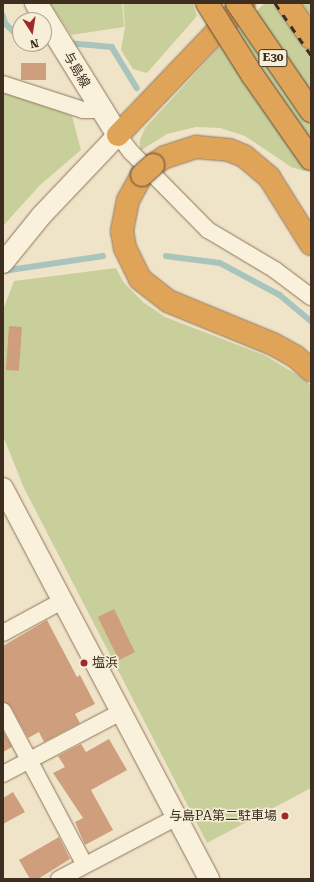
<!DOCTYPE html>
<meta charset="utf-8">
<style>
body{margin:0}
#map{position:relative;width:314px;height:882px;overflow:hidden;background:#f0e4c8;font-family:"Roboto Serif","Noto Sans JP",serif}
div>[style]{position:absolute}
.green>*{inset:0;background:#c9cf9b}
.stream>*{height:5.5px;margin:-2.75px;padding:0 2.75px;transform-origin:2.75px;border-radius:2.75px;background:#a9c4bc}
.building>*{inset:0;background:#cf9f7d;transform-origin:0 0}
.roads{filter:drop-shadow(0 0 1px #8d765c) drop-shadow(0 0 1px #8d765c)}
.minor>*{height:16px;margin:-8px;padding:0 8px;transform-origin:8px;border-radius:8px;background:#faf1dc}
.tertiary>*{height:20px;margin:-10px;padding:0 10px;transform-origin:10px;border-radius:10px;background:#faf1dc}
.secondary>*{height:22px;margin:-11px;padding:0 11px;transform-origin:11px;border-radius:11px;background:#faf1dc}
.motorway>*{height:22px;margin:-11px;padding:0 11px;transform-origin:11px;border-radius:11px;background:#e0a458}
.rail>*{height:3px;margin-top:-1.5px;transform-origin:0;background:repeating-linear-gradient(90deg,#3d2e20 0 7px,transparent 0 14px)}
.bridges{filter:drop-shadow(0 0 1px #5b4430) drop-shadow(0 0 1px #5b4430)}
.motorway-bridge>*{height:22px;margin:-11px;padding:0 11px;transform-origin:11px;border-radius:11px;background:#e0a458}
.dots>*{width:11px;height:11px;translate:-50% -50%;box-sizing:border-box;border:2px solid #f7eed8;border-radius:50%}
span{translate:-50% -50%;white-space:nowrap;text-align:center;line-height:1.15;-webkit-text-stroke:3px #f7eed8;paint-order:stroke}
.shield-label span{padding:1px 3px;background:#f7eed8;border:1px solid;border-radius:3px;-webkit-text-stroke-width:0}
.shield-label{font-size:12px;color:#3d2e20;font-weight:700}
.street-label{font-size:13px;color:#3d2e20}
.poi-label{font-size:13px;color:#3d2e20}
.left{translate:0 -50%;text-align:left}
.right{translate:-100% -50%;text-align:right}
.frame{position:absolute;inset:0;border:4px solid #3d2e20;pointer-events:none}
.north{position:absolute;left:12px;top:12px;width:40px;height:40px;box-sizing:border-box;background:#f7eed8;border:1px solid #ada18e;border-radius:50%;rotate:168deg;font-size:11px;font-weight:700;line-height:16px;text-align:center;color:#3d2e20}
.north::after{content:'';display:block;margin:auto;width:14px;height:18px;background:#9e2a2b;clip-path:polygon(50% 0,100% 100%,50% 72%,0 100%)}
</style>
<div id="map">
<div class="green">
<div style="clip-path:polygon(50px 3px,122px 3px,124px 27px,71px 35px)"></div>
<div style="clip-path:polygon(123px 3px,193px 3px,197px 16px,147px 73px,133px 69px,121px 50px,125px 27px)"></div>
<div style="clip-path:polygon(265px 3px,311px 3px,311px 167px,304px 171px,291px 167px,245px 136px,220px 128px,196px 127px,167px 134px,140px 151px,140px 140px,145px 128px,235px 30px)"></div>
<div style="clip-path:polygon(3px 91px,72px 116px,81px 150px,40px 185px,3px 226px)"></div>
<div style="clip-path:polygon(116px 268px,124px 283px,143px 302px,165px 317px,264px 355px,306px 380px,311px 387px,311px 788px,207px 843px,24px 488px,3px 436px,3px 310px,14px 281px)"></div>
</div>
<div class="stream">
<div style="left:3px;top:15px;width:9px;rotate:72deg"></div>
<div style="left:6px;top:24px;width:20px;rotate:45deg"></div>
<div style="left:68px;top:43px;width:44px;rotate:5.2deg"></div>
<div style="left:112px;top:47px;width:48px;rotate:58.6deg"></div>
<div style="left:166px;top:256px;width:54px;rotate:7.4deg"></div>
<div style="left:220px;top:263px;width:68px;rotate:28.1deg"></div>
<div style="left:280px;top:295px;width:40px;rotate:40deg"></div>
<div style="left:3px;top:271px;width:101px;rotate:-8.5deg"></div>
</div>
<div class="building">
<div style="left:21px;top:63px;width:25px;height:17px"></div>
<div style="left:9px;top:326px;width:13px;height:44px;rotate:4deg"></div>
<div style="left:114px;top:609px;width:48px;height:18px;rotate:64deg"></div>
<div style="clip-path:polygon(47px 620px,77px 677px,80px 675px,95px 704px,75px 714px,80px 723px,44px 742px,39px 732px,28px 738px,11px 707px,3px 702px,3px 646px)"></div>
<div style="clip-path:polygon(3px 731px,12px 747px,3px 752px)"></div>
<div style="clip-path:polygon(109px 739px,127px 770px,91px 790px,113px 830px,85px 845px,75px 822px,83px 818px,53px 773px,65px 767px,58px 756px,81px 744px,86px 752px)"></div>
<div style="clip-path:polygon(13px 792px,25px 812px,3px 824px,3px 798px)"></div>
<div style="clip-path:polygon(59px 837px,70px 859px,38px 879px,30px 879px,19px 860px)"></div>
</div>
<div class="roads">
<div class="minor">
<div style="left:3px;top:84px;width:84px;rotate:18deg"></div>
<div style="left:83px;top:110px;width:18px"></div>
<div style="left:118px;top:135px;width:21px;rotate:53deg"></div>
<div style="left:131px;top:152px;width:110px;rotate:45.4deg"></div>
<div style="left:208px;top:230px;width:78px;rotate:30.8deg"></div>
<div style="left:275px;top:270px;width:45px;rotate:36.9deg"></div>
<div style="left:3px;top:633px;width:67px;rotate:-28.5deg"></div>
<div style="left:3px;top:711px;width:174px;rotate:62deg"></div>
<div style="left:3px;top:774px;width:133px;rotate:-27.7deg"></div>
<div style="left:59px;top:879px;width:133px;rotate:-27.7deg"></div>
</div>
<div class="tertiary">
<div style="left:3px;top:263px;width:60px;rotate:-51deg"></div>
<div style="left:41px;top:216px;width:112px;rotate:-46.5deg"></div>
<div style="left:3px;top:488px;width:442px;rotate:62.2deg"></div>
</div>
<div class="secondary">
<div style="left:36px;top:3px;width:155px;rotate:58.2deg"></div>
</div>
<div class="motorway">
<div style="left:287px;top:3px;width:42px;rotate:55.6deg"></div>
<div style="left:118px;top:135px;width:182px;rotate:-46.3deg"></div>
<div style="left:153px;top:165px;width:14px;rotate:-34deg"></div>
<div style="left:165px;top:157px;width:33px;rotate:-18deg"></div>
<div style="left:196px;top:147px;width:33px;rotate:5deg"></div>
<div style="left:229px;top:150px;width:16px;rotate:22deg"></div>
<div style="left:244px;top:156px;width:33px;rotate:40deg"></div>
<div style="left:269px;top:177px;width:79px;rotate:57.9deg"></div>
<div style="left:142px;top:175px;width:29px;rotate:119deg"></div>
<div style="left:128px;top:200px;width:32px;rotate:101deg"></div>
<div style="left:122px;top:231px;width:17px;rotate:80deg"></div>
<div style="left:125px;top:248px;width:34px;rotate:64deg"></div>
<div style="left:140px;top:279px;width:36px;rotate:38deg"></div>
<div style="left:168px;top:301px;width:113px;rotate:22.3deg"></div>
<div style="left:273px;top:344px;width:26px;rotate:29deg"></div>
<div style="left:296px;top:357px;width:20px;rotate:41deg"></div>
</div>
</div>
<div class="rail">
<div style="left:246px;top:3px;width:115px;rotate:55.6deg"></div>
<div style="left:275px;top:3px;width:63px;rotate:55.3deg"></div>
</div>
<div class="bridges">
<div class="motorway-bridge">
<div style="left:207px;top:3px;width:86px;rotate:57.8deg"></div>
<div style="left:253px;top:76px;width:101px;rotate:55.1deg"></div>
<div style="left:237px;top:3px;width:131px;rotate:55.6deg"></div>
<div style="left:142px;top:175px;width:15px;rotate:-42deg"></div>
</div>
</div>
<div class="dots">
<div style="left:84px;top:663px;background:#9e2a2b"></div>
<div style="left:285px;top:816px;background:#9e2a2b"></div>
</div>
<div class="shield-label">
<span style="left:273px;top:58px">E30</span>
</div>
<div class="street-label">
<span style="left:76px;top:70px;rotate:59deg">与島線</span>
</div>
<div class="poi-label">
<span class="left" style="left:92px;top:663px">塩浜</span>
<span class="right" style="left:277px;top:816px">与島PA第二駐車場</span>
</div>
<div class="frame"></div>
<div class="north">N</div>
</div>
